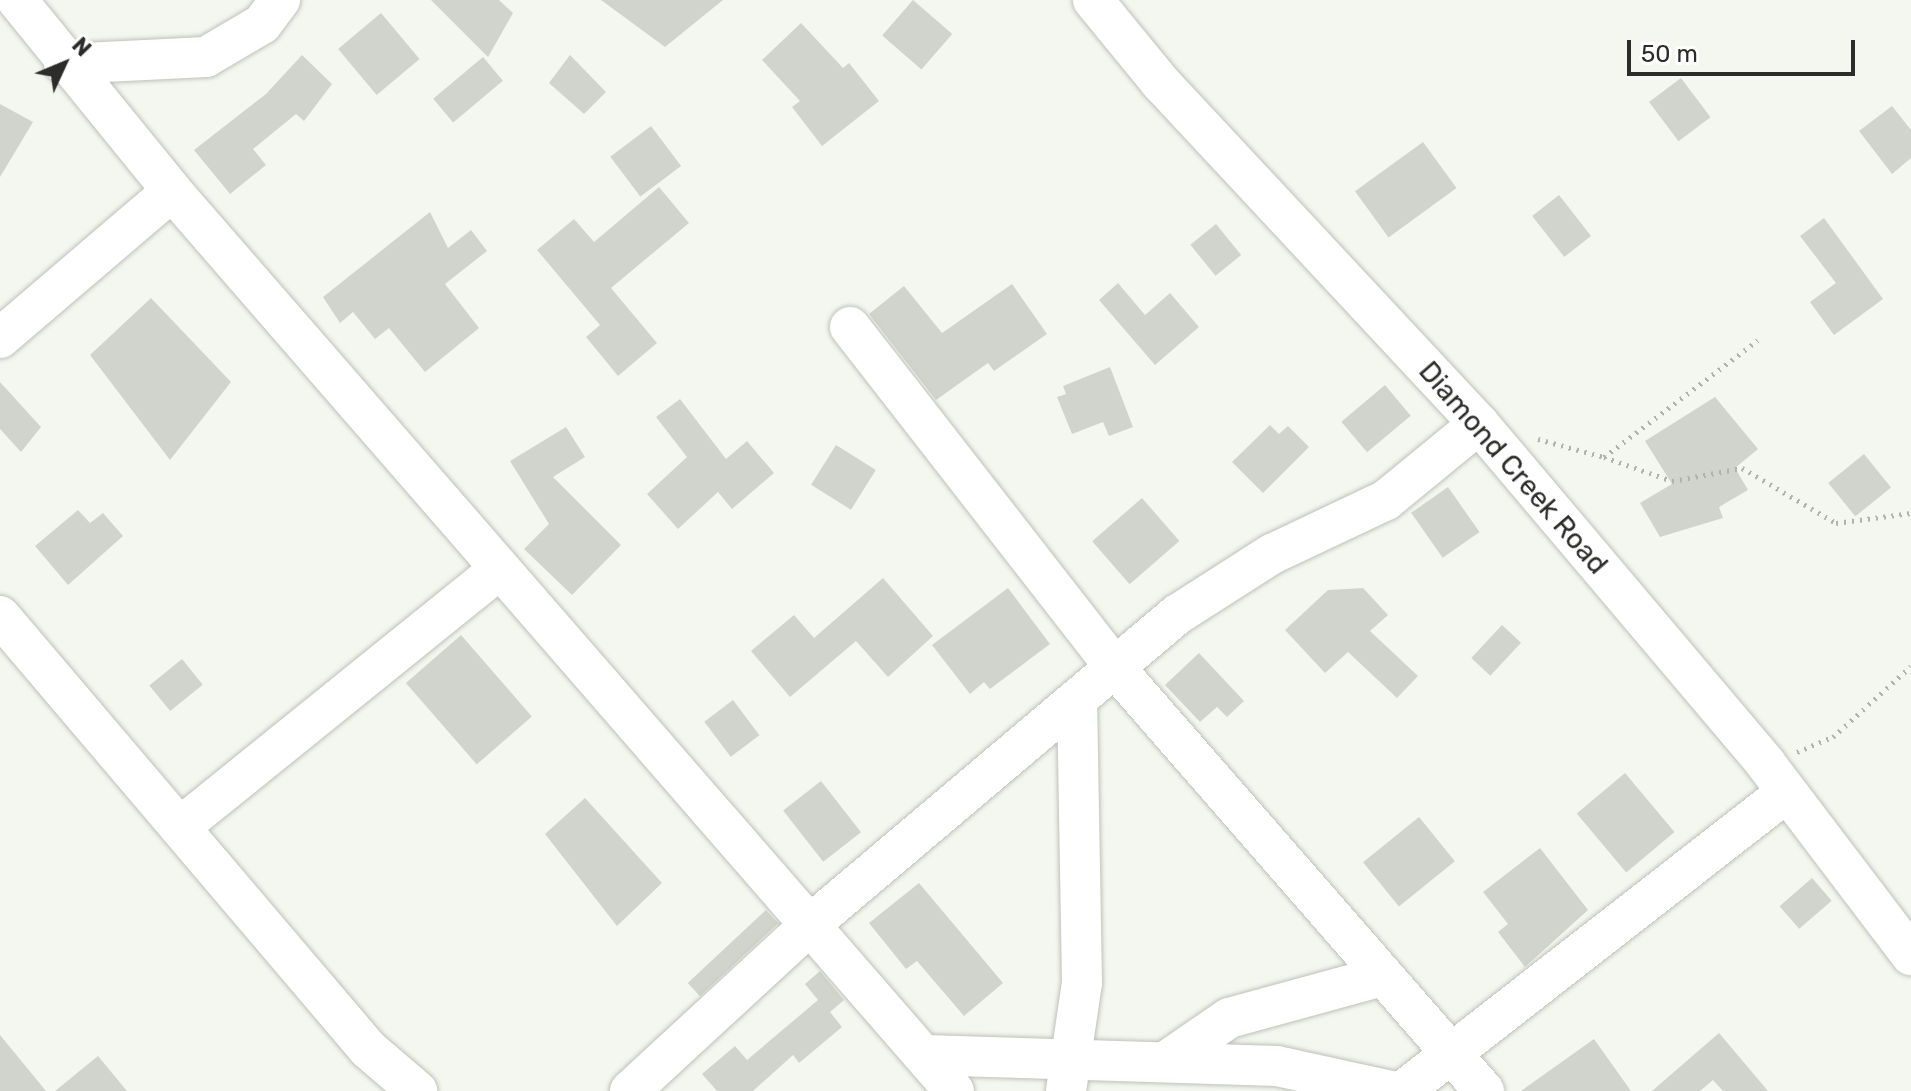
<!DOCTYPE html>
<style>
body{margin:0}
#map{position:relative;width:1911px;height:1091px;overflow:hidden;background:#f4f7ef;font-family:Rubik,sans-serif}
div>[style]{position:absolute}
.building>*{inset:0;background:#d1d4cc;transform-origin:0 0}
.path>*{height:5px;margin-top:-2.5px;transform-origin:0;background:repeating-linear-gradient(90deg,#b0b3ac 0 2px,transparent 0 8px)}
.roads{filter:drop-shadow(0 0 2px #bec1b9) drop-shadow(0 0 2px #bec1b9)}
.minor>*{height:40px;margin:-20px;padding:0 20px;transform-origin:20px;border-radius:20px;background:#fff}
span{translate:-50% -50%;white-space:nowrap;text-align:center;line-height:1.15;-webkit-text-stroke:6px #fff;paint-order:stroke}
.street-label{font-size:28px;color:#2c2d2a}
.north{position:absolute;left:24px;top:24px;width:80px;height:80px;-webkit-text-stroke:6px #fff;paint-order:stroke;rotate:46deg;font-size:22px;font-weight:700;line-height:32px;text-align:center;color:#2c2d2a}
.north::after{content:'';display:block;margin:auto;width:28px;height:36px;background:#2c2d2a;clip-path:polygon(50% 0,100% 100%,50% 72%,0 100%)}
.scale{position:absolute;left:1627px;top:40px;width:228px;height:36px;box-sizing:border-box;border:4px solid #2c2d2a;border-top:0;padding-left:10px;font-size:24px;line-height:28px;white-space:nowrap;color:#2c2d2a;-webkit-text-stroke:6px #fff;paint-order:stroke}
</style>
<div id="map">
<div class="building">
<div style="clip-path:polygon(431px 0,499px 0,513px 13px,488px 57px)"></div>
<div style="clip-path:polygon(601px 0,723px 0,665px 47px)"></div>
<div style="left:913px;top:0;width:52px;height:47px;rotate:41deg"></div>
<div style="left:381px;top:13px;width:60px;height:56px;rotate:50deg"></div>
<div style="clip-path:polygon(801px 23px,843px 68px,849px 63px,879px 101px,822px 146px,792px 107px,800px 101px,762px 60px)"></div>
<div style="clip-path:polygon(302px 55px,332px 84px,304px 121px,296px 114px,253px 149px,266px 165px,230px 194px,194px 150px,266px 94px)"></div>
<div style="clip-path:polygon(570px 55px,606px 92px,584px 114px,549px 83px)"></div>
<div style="left:483px;top:57px;width:31px;height:65px;rotate:50deg"></div>
<div style="left:1681px;top:78px;width:49px;height:40px;rotate:53deg"></div>
<div style="clip-path:polygon(0 104px,33px 122px,0 177px)"></div>
<div style="clip-path:polygon(1892px 106px,1911px 130px,1911px 158px,1892px 174px,1859px 131px)"></div>
<div style="left:651px;top:126px;width:50px;height:51px;rotate:53deg"></div>
<div style="left:1423px;top:142px;width:57px;height:84px;rotate:54deg"></div>
<div style="clip-path:polygon(659px 187px,689px 223px,611px 288px,657px 343px,618px 376px,586px 337px,600px 325px,537px 250px,574px 219px,594px 242px)"></div>
<div style="left:1559px;top:195px;width:52px;height:34px;rotate:52deg"></div>
<div style="clip-path:polygon(430px 212px,448px 248px,471px 230px,487px 251px,445px 284px,479px 328px,425px 372px,389px 328px,375px 339px,353px 312px,340px 323px,323px 297px)"></div>
<div style="clip-path:polygon(1824px 218px,1883px 299px,1834px 335px,1810px 302px,1836px 283px,1800px 236px)"></div>
<div style="left:1216px;top:224px;width:40px;height:33px;rotate:51deg"></div>
<div style="clip-path:polygon(1118px 283px,1145px 315px,1170px 293px,1199px 327px,1155px 365px,1099px 300px)"></div>
<div style="clip-path:polygon(1012px 284px,1047px 334px,994px 371px,988px 363px,936px 400px,869px 314px,904px 286px,942px 333px)"></div>
<div style="clip-path:polygon(151px 298px,231px 382px,170px 460px,90px 355px)"></div>
<div style="clip-path:polygon(1110px 367px,1133px 427px,1109px 436px,1103px 422px,1072px 434px,1057px 397px,1066px 394px,1063px 386px)"></div>
<div style="clip-path:polygon(0 382px,41px 427px,21px 452px,0 429px)"></div>
<div style="left:1385px;top:385px;width:40px;height:57px;rotate:50deg"></div>
<div style="clip-path:polygon(1715px 397px,1758px 449px,1735px 468px,1748px 490px,1719px 507px,1723px 518px,1660px 537px,1640px 503px,1672px 484px,1645px 441px)"></div>
<div style="clip-path:polygon(680px 399px,726px 459px,747px 441px,774px 473px,732px 509px,718px 492px,678px 529px,647px 494px,687px 457px,656px 417px)"></div>
<div style="clip-path:polygon(1270px 425px,1279px 434px,1288px 426px,1309px 447px,1263px 493px,1232px 462px)"></div>
<div style="clip-path:polygon(566px 427px,585px 457px,553px 477px,621px 545px,572px 595px,524px 549px,549px 524px,510px 461px)"></div>
<div style="left:836px;top:445px;width:47px;height:47px;rotate:32deg"></div>
<div style="left:1864px;top:454px;width:43px;height:46px;rotate:51deg"></div>
<div style="left:1448px;top:487px;width:55px;height:45px;rotate:55deg"></div>
<div style="left:1142px;top:498px;width:57px;height:66px;rotate:49deg"></div>
<div style="clip-path:polygon(78px 510px,90px 523px,103px 513px,123px 536px,68px 585px,35px 546px)"></div>
<div style="clip-path:polygon(883px 578px,933px 636px,888px 677px,856px 641px,790px 697px,751px 651px,794px 615px,814px 638px)"></div>
<div style="clip-path:polygon(1008px 588px,1050px 644px,990px 689px,984px 682px,970px 694px,932px 645px)"></div>
<div style="clip-path:polygon(1363px 588px,1388px 615px,1370px 631px,1418px 676px,1397px 698px,1348px 652px,1325px 673px,1285px 630px,1328px 590px)"></div>
<div style="left:1502px;top:625px;width:26px;height:45px;rotate:43deg"></div>
<div style="left:461px;top:635px;width:108px;height:73px;rotate:49deg"></div>
<div style="clip-path:polygon(1199px 653px,1244px 701px,1227px 717px,1217px 707px,1200px 722px,1165px 685px)"></div>
<div style="left:182px;top:659px;width:33px;height:42px;rotate:51deg"></div>
<div style="left:733px;top:700px;width:44px;height:36px;rotate:53deg"></div>
<div style="left:1625px;top:773px;width:77px;height:63px;rotate:50deg"></div>
<div style="left:821px;top:781px;width:65px;height:48px;rotate:52deg"></div>
<div style="clip-path:polygon(585px 798px,662px 883px,617px 926px,545px 834px)"></div>
<div style="left:1419px;top:817px;width:57px;height:72px;rotate:51deg"></div>
<div style="clip-path:polygon(1540px 848px,1588px 910px,1525px 967px,1498px 932px,1508px 924px,1483px 892px)"></div>
<div style="left:1812px;top:878px;width:30px;height:43px;rotate:49deg"></div>
<div style="clip-path:polygon(919px 883px,1003px 983px,964px 1016px,917px 961px,906px 969px,869px 923px)"></div>
<div style="left:766px;top:910px;width:18px;height:107px;rotate:47deg"></div>
<div style="clip-path:polygon(820px 971px,844px 1000px,830px 1012px,842px 1027px,799px 1063px,793px 1055px,753px 1091px,717px 1091px,702px 1074px,735px 1046px,747px 1060px,818px 1000px,805px 984px)"></div>
<div style="clip-path:polygon(1719px 1033px,1768px 1091px,1723px 1091px,1713px 1080px,1700px 1091px,1652px 1091px)"></div>
<div style="clip-path:polygon(0 1035px,46px 1091px,0 1091px)"></div>
<div style="clip-path:polygon(1594px 1039px,1631px 1091px,1521px 1091px)"></div>
<div style="clip-path:polygon(98px 1056px,127px 1091px,55px 1091px)"></div>
</div>
<div class="path">
<div style="left:1538px;top:439px;width:68px;rotate:15.3deg"></div>
<div style="left:1604px;top:457px;width:193px;rotate:-37.2deg"></div>
<div style="left:1604px;top:457px;width:72px;rotate:19.4deg"></div>
<div style="left:1672px;top:481px;width:71px;rotate:-10.5deg"></div>
<div style="left:1742px;top:468px;width:109px;rotate:30.3deg"></div>
<div style="left:1836px;top:523px;width:76px;rotate:-7.6deg"></div>
<div style="left:1797px;top:752px;width:39px;rotate:-23deg"></div>
<div style="left:1833px;top:737px;width:105px;rotate:-42.3deg"></div>
</div>
<div class="roads">
<div class="minor">
<div style="left:17px;top:0;width:246px;rotate:50.9deg"></div>
<div style="left:172px;top:191px;width:1192px;rotate:49.01deg"></div>
<div style="left:1093px;top:0;width:107px;rotate:50.7deg"></div>
<div style="left:1161px;top:83px;width:466px;rotate:47deg"></div>
<div style="left:1479px;top:424px;width:445px;rotate:49.8deg"></div>
<div style="left:1766px;top:764px;width:240px;rotate:52.8deg"></div>
<div style="left:64px;top:64px;width:142px;rotate:-2.8deg"></div>
<div style="left:206px;top:57px;width:65px;rotate:-30.5deg"></div>
<div style="left:262px;top:24px;width:30px;rotate:-53deg"></div>
<div style="left:850px;top:327px;width:433px;rotate:52.1deg"></div>
<div style="left:1116px;top:669px;width:560px;rotate:48.91deg"></div>
<div style="left:0;top:338px;width:226px;rotate:-40.5deg"></div>
<div style="left:0;top:616px;width:568px;rotate:49.64deg"></div>
<div style="left:368px;top:1049px;width:65px;rotate:40.6deg"></div>
<div style="left:180px;top:827px;width:411px;rotate:-38.9deg"></div>
<div style="left:926px;top:1055px;width:351px;rotate:1.8deg"></div>
<div style="left:1277px;top:1066px;width:117px;rotate:12.4deg"></div>
<div style="left:1168px;top:1060px;width:74px;rotate:-34.5deg"></div>
<div style="left:1229px;top:1018px;width:160px;rotate:-15.3deg"></div>
<div style="left:630px;top:1091px;width:248px;rotate:-42.7deg"></div>
<div style="left:812px;top:923px;width:479px;rotate:-40.2deg"></div>
<div style="left:1178px;top:614px;width:112px;rotate:-32.6deg"></div>
<div style="left:1272px;top:554px;width:126px;rotate:-25.3deg"></div>
<div style="left:1386px;top:500px;width:120px;rotate:-39.3deg"></div>
<div style="left:1066px;top:1091px;width:109px;rotate:-81.6deg"></div>
<div style="left:1082px;top:983px;width:279px;rotate:-91deg"></div>
<div style="left:1403px;top:1091px;width:483px;rotate:-37.9deg"></div>
</div>
</div>
<div class="street-label">
<span style="left:1513px;top:468px;rotate:49deg">Diamond Creek Road</span>
</div>
<div class="north">N</div>
<div class="scale">50 m</div>
</div>
